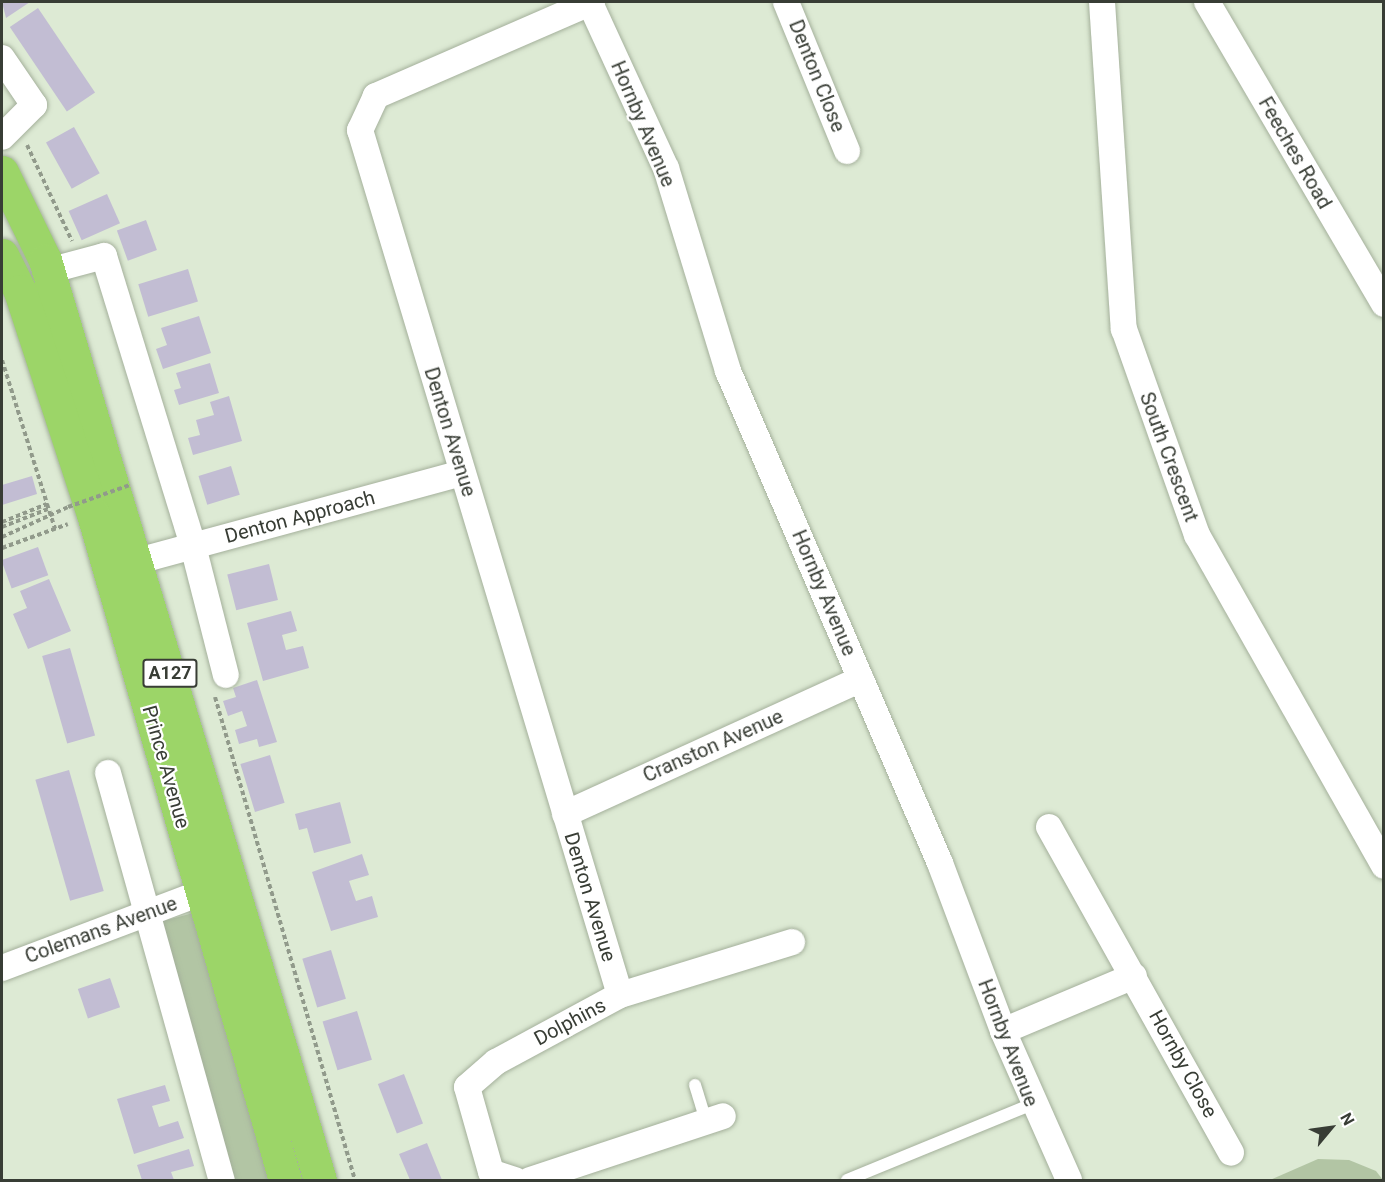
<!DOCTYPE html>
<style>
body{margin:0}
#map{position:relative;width:1385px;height:1182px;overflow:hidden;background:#ddead4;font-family:Roboto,sans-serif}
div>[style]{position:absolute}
.green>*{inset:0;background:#b2c5a4;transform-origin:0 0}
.building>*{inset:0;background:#c2bdd3;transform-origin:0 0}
.path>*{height:4px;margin-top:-2px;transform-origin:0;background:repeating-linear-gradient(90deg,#919a8b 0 4.5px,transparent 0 7.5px)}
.roads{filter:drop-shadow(0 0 2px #a4b09b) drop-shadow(0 0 2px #a4b09b)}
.lane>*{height:12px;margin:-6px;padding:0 6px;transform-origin:6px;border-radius:6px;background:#fff}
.street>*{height:26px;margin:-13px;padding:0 13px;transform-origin:13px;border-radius:13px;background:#fff}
.highway>*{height:33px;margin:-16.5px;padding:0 16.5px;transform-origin:16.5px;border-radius:16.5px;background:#9cd568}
.path-bridge>*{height:4px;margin-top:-2px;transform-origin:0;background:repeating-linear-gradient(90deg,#919a8b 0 4.5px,transparent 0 7.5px)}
span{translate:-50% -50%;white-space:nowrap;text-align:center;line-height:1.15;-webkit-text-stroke:4.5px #fff;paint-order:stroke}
.shield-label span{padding:2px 4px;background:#fff;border:2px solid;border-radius:4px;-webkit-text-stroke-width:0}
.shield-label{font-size:18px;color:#383d35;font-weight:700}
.street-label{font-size:20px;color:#383d35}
.frame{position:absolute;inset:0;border:3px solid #383d35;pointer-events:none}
.north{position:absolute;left:1301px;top:1098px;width:60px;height:60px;-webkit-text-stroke:4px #fff;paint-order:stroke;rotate:61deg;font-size:16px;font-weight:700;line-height:24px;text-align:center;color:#383d35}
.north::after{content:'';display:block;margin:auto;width:21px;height:27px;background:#383d35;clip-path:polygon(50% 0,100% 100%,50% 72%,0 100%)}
</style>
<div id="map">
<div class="green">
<div style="left:197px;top:912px;width:278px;height:38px;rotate:75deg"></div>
<div style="clip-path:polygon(1318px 1159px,1349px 1160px,1376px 1171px,1383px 1180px,1270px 1180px)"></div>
</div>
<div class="building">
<div style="clip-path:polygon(2px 2px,30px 2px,6px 18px)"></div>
<div style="left:38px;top:8px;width:102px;height:34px;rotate:56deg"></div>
<div style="left:74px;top:127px;width:53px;height:32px;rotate:61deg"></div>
<div style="left:107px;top:194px;width:32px;height:42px;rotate:66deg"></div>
<div style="left:146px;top:220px;width:32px;height:31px;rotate:70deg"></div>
<div style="left:188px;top:269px;width:34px;height:52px;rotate:73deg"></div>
<div style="clip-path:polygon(199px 316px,211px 353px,163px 369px,156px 349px,167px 345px,161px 328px)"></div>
<div style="clip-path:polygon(210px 363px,219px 393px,179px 405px,174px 390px,181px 388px,176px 373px)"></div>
<div style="clip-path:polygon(229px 396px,242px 441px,193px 455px,188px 438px,200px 435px,196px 420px,214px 415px,210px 402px)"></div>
<div style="left:231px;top:466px;width:30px;height:34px;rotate:73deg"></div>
<div style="clip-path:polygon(32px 476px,37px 494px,2px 505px,2px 485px)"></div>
<div style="left:38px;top:547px;width:30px;height:39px;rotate:70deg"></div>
<div style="left:269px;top:564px;width:37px;height:43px;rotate:76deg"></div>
<div style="clip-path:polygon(49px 579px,71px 631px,28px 649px,13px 614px,27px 608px,20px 591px)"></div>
<div style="clip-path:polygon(291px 611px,297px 631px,282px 635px,286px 650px,303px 646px,309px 668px,263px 681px,247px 623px)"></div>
<div style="left:70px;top:648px;width:91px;height:29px;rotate:74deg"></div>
<div style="clip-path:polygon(257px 680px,277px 742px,259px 747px,257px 739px,239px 744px,235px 730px,247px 726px,242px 711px,228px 716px,223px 701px,236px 697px,233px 688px)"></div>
<div style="left:270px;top:755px;width:50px;height:31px;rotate:73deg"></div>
<div style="left:69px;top:770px;width:126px;height:35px;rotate:74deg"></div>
<div style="clip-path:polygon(340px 802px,351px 843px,314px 853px,307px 828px,299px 830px,295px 814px)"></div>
<div style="clip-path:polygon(362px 854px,369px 875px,349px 881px,356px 901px,372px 896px,378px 917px,331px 931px,312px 872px)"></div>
<div style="left:331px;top:950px;width:51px;height:30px;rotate:73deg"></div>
<div style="left:110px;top:978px;width:31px;height:34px;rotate:71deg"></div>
<div style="left:357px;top:1011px;width:51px;height:36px;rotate:73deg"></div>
<div style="left:404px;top:1074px;width:53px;height:28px;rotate:69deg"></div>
<div style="clip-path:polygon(165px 1085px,170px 1101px,152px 1106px,159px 1127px,178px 1121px,184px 1138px,134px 1154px,117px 1099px)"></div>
<div style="clip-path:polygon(427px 1143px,442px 1180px,410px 1180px,399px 1154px)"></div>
<div style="clip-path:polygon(189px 1149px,194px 1166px,171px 1172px,174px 1180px,142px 1180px,137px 1165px)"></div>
</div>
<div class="path">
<div style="left:27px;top:145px;width:106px;rotate:64.9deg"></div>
<div style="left:2px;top:360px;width:151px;rotate:72.6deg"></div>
<div style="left:2px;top:522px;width:48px;rotate:-21.8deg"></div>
<div style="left:47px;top:504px;width:26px;rotate:72deg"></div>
<div style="left:2px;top:527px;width:49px;rotate:-21.4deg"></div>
<div style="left:2px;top:548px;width:70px;rotate:-20deg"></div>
<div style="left:215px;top:697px;width:503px;rotate:73.84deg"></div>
</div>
<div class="roads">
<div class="lane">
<div style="left:695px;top:1085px;width:39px;rotate:73deg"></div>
<div style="left:847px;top:1180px;width:200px;rotate:-22.3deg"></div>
</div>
<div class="street">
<div style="left:592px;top:2px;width:236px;rotate:156.5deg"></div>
<div style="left:376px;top:96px;width:38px;rotate:115deg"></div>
<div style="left:360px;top:130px;width:903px;rotate:73.27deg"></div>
<div style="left:786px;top:2px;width:161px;rotate:67.7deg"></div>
<div style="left:1102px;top:2px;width:328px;rotate:86.2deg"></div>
<div style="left:1124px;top:329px;width:219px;rotate:70.5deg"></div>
<div style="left:1197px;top:535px;width:380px;rotate:60.5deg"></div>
<div style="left:1207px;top:2px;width:350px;rotate:59.6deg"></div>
<div style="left:590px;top:3px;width:182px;rotate:65.3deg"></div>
<div style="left:666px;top:168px;width:212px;rotate:73deg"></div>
<div style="left:728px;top:371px;width:536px;rotate:66.69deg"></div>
<div style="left:940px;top:863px;width:179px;rotate:69.4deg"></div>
<div style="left:1003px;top:1031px;width:163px;rotate:66.1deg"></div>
<div style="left:2px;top:58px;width:57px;rotate:55.8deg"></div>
<div style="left:34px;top:105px;width:45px;rotate:135deg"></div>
<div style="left:48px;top:271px;width:58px;rotate:-15deg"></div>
<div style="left:104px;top:256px;width:303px;rotate:72.9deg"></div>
<div style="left:193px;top:546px;width:133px;rotate:75.7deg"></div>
<div style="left:138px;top:561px;width:336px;rotate:-15.2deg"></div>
<div style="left:108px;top:773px;width:423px;rotate:74.4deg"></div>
<div style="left:565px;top:814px;width:325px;rotate:-24.5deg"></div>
<div style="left:1049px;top:827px;width:373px;rotate:60.8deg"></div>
<div style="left:2px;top:968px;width:213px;rotate:-20.7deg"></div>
<div style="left:1003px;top:1031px;width:142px;rotate:-22.8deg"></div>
<div style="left:515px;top:1180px;width:25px;rotate:-162deg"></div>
<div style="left:491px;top:1172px;width:88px;rotate:-105.8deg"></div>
<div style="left:467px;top:1087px;width:38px;rotate:-41deg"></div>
<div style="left:496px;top:1062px;width:141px;rotate:-28.4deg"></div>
<div style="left:620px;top:995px;width:180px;rotate:-17.1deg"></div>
<div style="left:530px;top:1180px;width:203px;rotate:-18.3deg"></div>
</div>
<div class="highway">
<div style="left:2px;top:172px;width:98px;rotate:64deg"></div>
<div style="left:45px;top:260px;width:960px;rotate:73.36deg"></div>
<div style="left:2px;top:255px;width:40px;rotate:63.4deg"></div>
<div style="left:20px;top:291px;width:235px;rotate:71.9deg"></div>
<div style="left:93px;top:514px;width:693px;rotate:73.92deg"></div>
</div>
</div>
<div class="path-bridge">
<div style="left:2px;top:537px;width:72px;rotate:-24.4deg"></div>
<div style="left:68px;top:507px;width:66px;rotate:-19.5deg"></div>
</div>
<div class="shield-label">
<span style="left:170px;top:673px">A127</span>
</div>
<div class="street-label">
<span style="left:817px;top:76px;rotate:68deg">Denton Close</span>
<span style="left:643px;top:124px;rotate:67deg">Hornby Avenue</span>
<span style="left:1295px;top:153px;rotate:60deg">Feeches Road</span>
<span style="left:450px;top:432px;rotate:73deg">Denton Avenue</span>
<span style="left:1169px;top:457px;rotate:70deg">South Crescent</span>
<span style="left:300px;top:517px;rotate:-15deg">Denton Approach</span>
<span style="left:824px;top:593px;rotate:67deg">Hornby Avenue</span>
<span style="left:713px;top:746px;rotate:-24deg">Cranston Avenue</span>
<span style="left:166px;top:767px;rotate:74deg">Prince Avenue</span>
<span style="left:590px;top:897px;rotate:73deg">Denton Avenue</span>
<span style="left:101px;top:930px;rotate:-20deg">Colemans Avenue</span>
<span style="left:570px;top:1022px;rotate:-28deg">Dolphins</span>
<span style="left:1008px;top:1043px;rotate:69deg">Hornby Avenue</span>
<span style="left:1183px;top:1064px;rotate:61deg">Hornby Close</span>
</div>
<div class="frame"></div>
<div class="north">N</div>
</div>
